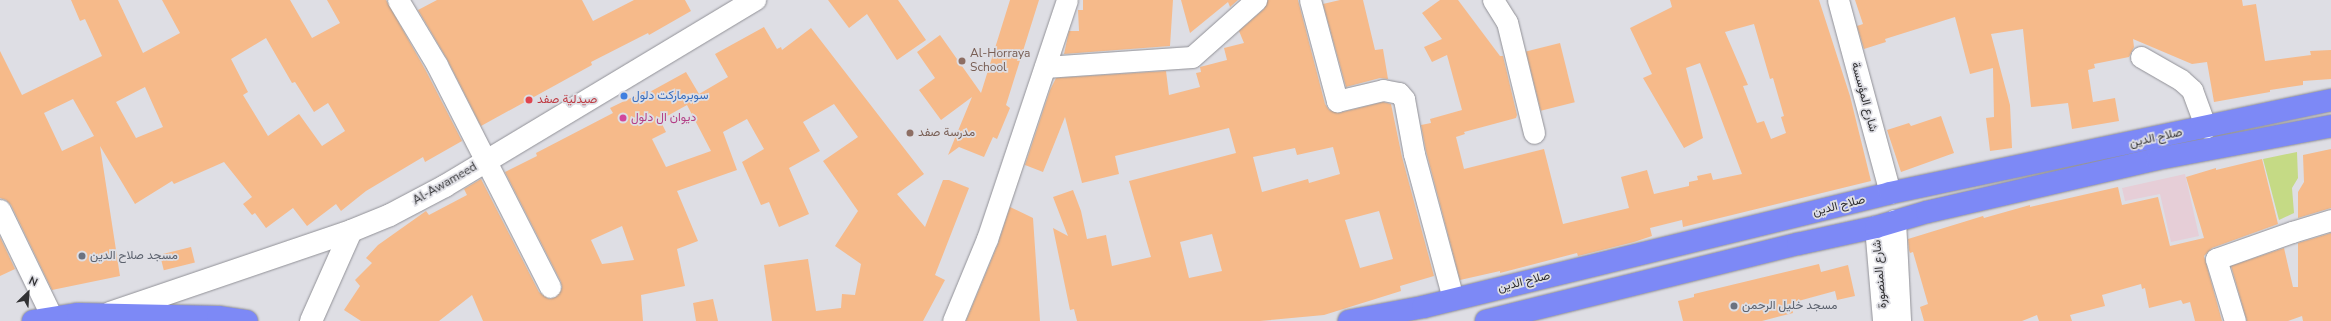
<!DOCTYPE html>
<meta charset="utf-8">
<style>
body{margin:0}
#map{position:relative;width:2331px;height:321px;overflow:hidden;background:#dedee4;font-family:"Nunito Sans",Vazirmatn,sans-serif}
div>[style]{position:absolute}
.industrial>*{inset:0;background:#e6ced7}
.green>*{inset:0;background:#c5da85}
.building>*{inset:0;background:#f6ba8a;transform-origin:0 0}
.roads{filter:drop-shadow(0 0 1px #919197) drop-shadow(0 0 1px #919197)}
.street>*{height:21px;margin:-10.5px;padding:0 10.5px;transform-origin:10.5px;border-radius:10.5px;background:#fff}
.secondary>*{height:22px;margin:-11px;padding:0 11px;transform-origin:11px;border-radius:11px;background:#fff}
.highway>*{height:22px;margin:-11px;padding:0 11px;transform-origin:11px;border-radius:11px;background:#7d89f6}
.dots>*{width:11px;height:11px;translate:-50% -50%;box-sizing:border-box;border:2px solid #dedee4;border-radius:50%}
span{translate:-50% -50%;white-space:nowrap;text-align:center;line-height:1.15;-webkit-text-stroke:3.5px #dedee4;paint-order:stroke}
.education-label{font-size:12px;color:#785e54}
.left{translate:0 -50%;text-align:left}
.shop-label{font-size:12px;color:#366cbe}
.street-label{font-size:12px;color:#323234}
.health-label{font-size:12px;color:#be3a42}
.hotel-label{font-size:12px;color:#b23c85}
.worship-label{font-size:12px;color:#5b616d}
.north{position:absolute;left:8px;top:273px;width:40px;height:40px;-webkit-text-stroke:3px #dedee4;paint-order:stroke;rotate:25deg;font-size:11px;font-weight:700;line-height:16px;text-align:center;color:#323234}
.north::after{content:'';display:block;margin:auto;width:14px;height:18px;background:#323234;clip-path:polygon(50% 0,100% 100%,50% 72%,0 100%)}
</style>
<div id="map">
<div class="industrial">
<div style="clip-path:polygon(2185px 174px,2199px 236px,2171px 242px,2160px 194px,2125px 201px,2122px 188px)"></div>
</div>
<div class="green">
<div style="clip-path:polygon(2297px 152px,2298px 178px,2292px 188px,2294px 213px,2279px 220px,2263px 159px)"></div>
</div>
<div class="building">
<div style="clip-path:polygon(evenodd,71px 0,118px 0,143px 53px,180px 33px,162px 0,290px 0,312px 38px,340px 23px,327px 0,386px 0,426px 71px,462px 141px,425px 162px,423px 157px,366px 191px,341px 211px,336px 204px,307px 226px,293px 208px,266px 228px,255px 213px,252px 215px,243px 204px,252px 197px,224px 162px,174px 184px,172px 181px,135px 204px,100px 146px,120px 276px,52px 290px,11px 205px,6px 200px,0 198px,0 51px,22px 95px,102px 56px,85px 19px,80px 21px,71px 0,266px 38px,292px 83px,295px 82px,314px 112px,328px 103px,345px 131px,322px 146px,299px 114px,268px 136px,243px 95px,248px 92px,231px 59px,266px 38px,71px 0,145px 87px,163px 127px,136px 138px,116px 102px,145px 87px,71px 0,73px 99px,94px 136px,62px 151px,44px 113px,73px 99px)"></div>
<div style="clip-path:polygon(437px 0,582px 0,593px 21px,634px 0,685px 0,691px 11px,649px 35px,648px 33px,591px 62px,592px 65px,481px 126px,447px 59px,418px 10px)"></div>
<div style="clip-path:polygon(828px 0,898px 0,926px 40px,897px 60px,867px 14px,849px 28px)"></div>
<div style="clip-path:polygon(1010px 0,1039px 0,1006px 105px,1010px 108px,997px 139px,993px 137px,984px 157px,959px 147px,948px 155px,972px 97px,941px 120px,919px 90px,935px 78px,917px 52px,940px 35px,981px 93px)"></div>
<div style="clip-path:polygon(1083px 0,1173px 0,1170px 46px,1064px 54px,1069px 31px,1079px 31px,1078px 10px,1083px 10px)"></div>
<div style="clip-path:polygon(1181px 0,1238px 0,1230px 7px,1228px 2px,1190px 33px)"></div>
<div style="clip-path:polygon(evenodd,1268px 0,1298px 0,1325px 104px,1329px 110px,1339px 113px,1383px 102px,1391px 104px,1402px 157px,1434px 276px,1400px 286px,1401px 291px,1324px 315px,1260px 321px,1077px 321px,1074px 309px,1070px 310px,1053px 228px,1068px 236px,1053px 197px,1073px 190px,1081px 211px,1087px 239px,1106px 235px,1112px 266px,1151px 257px,1129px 181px,1236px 153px,1229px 128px,1115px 156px,1119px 174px,1082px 183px,1065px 117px,1043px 172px,1025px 165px,1050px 90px,1056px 78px,1166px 71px,1169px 95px,1200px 87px,1196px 73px,1201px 72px,1200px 67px,1227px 60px,1224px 48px,1244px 43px,1239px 31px,1264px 9px,1268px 0,1333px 147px,1340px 174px,1309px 183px,1308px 179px,1262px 192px,1253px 157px,1295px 148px,1297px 155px,1333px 147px,1268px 0,1379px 211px,1393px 259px,1360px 268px,1345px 220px,1379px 211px,1268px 0,1212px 234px,1222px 271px,1189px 278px,1180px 242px,1212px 234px)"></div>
<div style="clip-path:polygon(1340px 0,1363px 0,1375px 50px,1383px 49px,1388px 79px,1380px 78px,1346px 87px,1323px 4px)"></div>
<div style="clip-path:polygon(evenodd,1440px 0,1458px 0,1500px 56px,1503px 56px,1517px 115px,1516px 118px,1464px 132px,1465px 134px,1456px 137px,1464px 169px,1544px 149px,1563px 224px,1629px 208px,1621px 177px,1647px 170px,1654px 194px,1689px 186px,1689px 182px,1698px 180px,1697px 176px,1711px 173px,1713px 180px,1742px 174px,1700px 63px,1686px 68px,1703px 138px,1684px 148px,1643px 78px,1652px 74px,1630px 28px,1672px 7px,1670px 0,1819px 0,1850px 96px,1871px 181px,1683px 227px,1682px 220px,1650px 228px,1652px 236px,1634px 242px,1578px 256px,1577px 253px,1500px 273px,1500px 271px,1460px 280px,1426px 151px,1421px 125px,1431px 123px,1430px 119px,1462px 110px,1447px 55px,1432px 62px,1424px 47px,1442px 39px,1422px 13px,1440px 0,1754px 24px,1770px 79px,1773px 78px,1784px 116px,1781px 117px,1786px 133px,1771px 139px,1764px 121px,1757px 123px,1743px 86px,1748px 85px,1725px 32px,1754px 24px)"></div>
<div style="clip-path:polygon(1855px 0,2242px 0,2243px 6px,2256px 4px,2265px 61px,2311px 55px,2310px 51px,2331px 50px,2331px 79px,2303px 81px,2303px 85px,2270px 90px,2270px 92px,2214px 102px,2207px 62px,2192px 64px,2133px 39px,2134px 47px,2129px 57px,2094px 64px,2095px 68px,2088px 70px,2093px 102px,2115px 98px,2119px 121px,2072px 129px,2068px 103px,2031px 107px,2023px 29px,1991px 34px,2010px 105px,2012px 148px,1990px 151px,1986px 118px,1994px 117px,1993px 68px,1970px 74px,1955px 17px,1885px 39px,1886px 42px,1864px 49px,1857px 26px,1863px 24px)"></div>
<div style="clip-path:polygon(evenodd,764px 27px,777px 49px,781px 47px,782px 50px,811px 28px,924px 174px,897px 194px,925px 227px,943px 180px,949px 180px,969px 188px,935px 275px,945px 280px,923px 321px,772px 321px,764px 265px,808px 259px,816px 311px,841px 308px,842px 294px,855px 295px,861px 264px,835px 246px,858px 211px,823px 161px,858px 137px,834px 104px,803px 122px,820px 151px,789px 168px,809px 214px,779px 227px,769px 202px,761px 205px,742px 162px,764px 149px,747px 119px,723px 132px,737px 170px,677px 191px,698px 241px,677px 249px,685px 286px,641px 295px,643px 321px,483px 321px,472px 295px,439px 321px,361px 321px,344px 310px,360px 286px,355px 280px,372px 263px,366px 258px,378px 245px,426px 211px,429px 215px,467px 195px,464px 189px,481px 179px,539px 292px,549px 299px,556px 297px,562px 288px,561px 282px,505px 172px,537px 156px,536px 153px,613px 113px,610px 108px,645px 91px,646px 94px,686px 72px,699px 94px,728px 77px,715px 54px,764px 27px,687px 105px,711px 151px,666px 167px,652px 139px,666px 132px,660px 120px,687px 105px,764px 27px,622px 226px,634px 260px,602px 264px,591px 240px,622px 226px)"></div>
<div style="left:1560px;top:43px;width:61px;height:35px;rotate:76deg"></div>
<div style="clip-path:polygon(1941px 116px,1954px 153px,1901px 172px,1887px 130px,1909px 123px,1911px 126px)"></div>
<div style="clip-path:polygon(2331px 149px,2331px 208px,2298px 218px,2298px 192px,2304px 182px,2303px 155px)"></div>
<div style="clip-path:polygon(2262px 159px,2278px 224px,2212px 248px,2204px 256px,2222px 321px,2195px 321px,2190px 302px,2183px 304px,2181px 300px,2149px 308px,2145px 288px,2142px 289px,2141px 284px,2102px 295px,2105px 306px,2070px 315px,2072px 321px,2039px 321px,2037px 315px,2022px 321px,1924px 321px,1920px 307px,1928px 304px,1913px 252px,1910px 253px,1909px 250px,1908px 239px,1983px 216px,1984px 218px,2030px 205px,2030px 207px,2118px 187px,2122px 205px,2158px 197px,2170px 246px,2204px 238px,2186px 177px,2216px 168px,2216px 170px)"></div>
<div style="clip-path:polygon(1010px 207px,1033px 218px,1040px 321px,966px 321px,998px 244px)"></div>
<div style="clip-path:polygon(2331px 233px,2331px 321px,2303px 321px,2302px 316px,2288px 321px,2247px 321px,2231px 266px,2284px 248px,2293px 287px,2298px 287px,2298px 243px)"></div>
<div style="clip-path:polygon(0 237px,15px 269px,0 276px)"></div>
<div style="left:191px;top:247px;width:16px;height:32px;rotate:76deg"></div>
<div style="clip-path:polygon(1819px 264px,1821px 272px,1848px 265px,1855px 296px,1837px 300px,1835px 291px,1791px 303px,1793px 313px,1762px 321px,1683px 321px,1678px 301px,1694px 297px,1694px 294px)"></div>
<div style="clip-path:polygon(713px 299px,718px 321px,696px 321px,693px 303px)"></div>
</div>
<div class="roads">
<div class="street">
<div style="left:398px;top:0;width:76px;rotate:59deg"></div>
<div style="left:437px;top:65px;width:249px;rotate:63deg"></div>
<div style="left:1310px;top:0;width:105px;rotate:75deg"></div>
<div style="left:1337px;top:101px;width:47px;rotate:-13.4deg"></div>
<div style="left:1383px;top:90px;width:16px;rotate:11deg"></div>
<div style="left:1399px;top:93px;width:8px;rotate:50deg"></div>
<div style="left:1404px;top:99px;width:56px;rotate:79.7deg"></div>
<div style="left:1414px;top:154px;width:150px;rotate:74.9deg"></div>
<div style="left:1493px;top:0;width:26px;rotate:58deg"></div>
<div style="left:1507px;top:22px;width:114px;rotate:76.3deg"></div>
<div style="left:1838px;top:0;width:200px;rotate:74.9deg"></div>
<div style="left:2141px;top:57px;width:46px;rotate:29.9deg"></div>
<div style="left:2181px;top:80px;width:15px;rotate:42deg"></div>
<div style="left:2192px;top:90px;width:40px;rotate:69.8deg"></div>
<div style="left:1045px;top:67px;width:147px;rotate:-3.9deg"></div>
<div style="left:1192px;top:57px;width:86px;rotate:-41.7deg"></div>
<div style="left:0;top:210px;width:119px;rotate:64.1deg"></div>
<div style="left:953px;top:321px;width:89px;rotate:-67.5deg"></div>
<div style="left:987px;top:239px;width:252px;rotate:-71.5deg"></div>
<div style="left:2235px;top:321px;width:65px;rotate:-107deg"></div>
<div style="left:2216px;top:259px;width:81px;rotate:-19.6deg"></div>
<div style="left:2292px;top:232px;width:41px;rotate:-17.1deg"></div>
</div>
<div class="secondary">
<div style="left:1895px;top:221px;width:100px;rotate:87.1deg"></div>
<div style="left:1876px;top:227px;width:94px;rotate:85.1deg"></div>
<div style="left:110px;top:313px;width:255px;rotate:-18.8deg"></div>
<div style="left:351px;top:231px;width:42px;rotate:-22.3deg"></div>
<div style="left:390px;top:215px;width:62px;rotate:-27.8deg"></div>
<div style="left:445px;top:186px;width:362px;rotate:-31deg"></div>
<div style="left:311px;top:321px;width:98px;rotate:-66deg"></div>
</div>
<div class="highway">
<div style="left:33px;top:321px;width:46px;rotate:-8.8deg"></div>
<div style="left:78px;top:314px;width:140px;rotate:1.2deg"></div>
<div style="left:218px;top:317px;width:29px;rotate:8deg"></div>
<div style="left:1349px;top:321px;width:75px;rotate:-10.7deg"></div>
<div style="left:1423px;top:307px;width:481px;rotate:-13.7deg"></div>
<div style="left:1890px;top:193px;width:451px;rotate:-11.9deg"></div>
<div style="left:1486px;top:321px;width:321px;rotate:-13.9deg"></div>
<div style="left:1798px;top:244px;width:80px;rotate:-12.3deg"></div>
<div style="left:1876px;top:227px;width:53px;rotate:-16.4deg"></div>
<div style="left:1927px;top:212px;width:236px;rotate:-13deg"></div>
<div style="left:2157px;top:159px;width:177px;rotate:-10.7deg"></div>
</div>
</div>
<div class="dots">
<div style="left:962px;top:61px;background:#8d6e63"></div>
<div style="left:624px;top:96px;background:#3f7fe0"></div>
<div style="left:529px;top:100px;background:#e0444e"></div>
<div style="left:623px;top:118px;background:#d1479c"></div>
<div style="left:910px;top:133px;background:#8d6e63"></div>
<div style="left:82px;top:256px;background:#6b7280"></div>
<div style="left:1734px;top:306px;background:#6b7280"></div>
</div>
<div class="education-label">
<span class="left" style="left:970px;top:61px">Al-Horraya<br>School</span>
<span class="left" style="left:918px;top:133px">مدرسة صفد</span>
</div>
<div class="shop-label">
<span class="left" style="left:632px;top:96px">سوبرماركت دلول</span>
</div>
<div class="street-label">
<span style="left:1864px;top:97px;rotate:75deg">شارع المؤسسة</span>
<span style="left:2156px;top:138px;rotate:-12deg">صلاح الدين</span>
<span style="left:445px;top:184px;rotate:-30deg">Al-Awameed</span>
<span style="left:1839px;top:206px;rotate:-14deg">صلاح الدين</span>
<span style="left:1880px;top:274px;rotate:-95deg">شارع المنصورة</span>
<span style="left:1524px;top:282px;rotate:-14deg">صلاح الدين</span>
</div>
<div class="health-label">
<span class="left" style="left:537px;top:100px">صيدلية صفد</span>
</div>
<div class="hotel-label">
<span class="left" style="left:631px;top:118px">ديوان ال دلول</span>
</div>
<div class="worship-label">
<span class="left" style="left:90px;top:256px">مسجد صلاح الدين</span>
<span class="left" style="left:1742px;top:306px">مسجد خليل الرحمن</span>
</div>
<div class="north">N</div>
</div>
